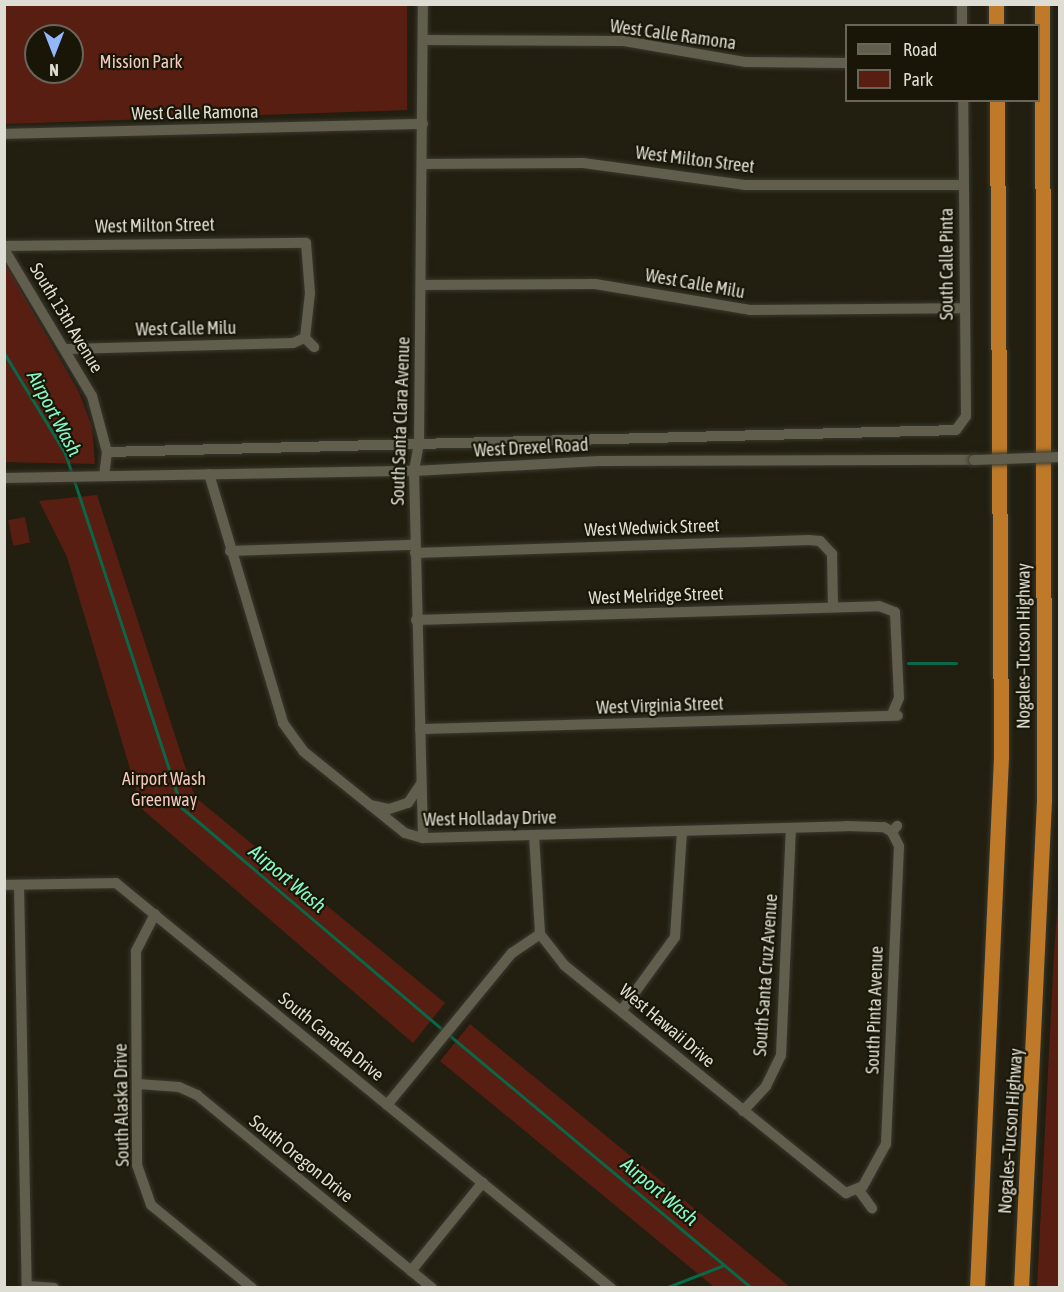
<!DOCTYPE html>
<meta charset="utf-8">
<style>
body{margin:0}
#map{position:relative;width:1064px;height:1292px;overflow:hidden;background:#221f10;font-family:"Asap Condensed",sans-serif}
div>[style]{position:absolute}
.green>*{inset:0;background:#591e12;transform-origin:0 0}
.stream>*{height:3px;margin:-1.5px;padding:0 1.5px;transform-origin:1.5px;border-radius:1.5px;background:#086849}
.roads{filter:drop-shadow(0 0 2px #39382f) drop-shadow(0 0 2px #39382f)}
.minor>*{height:10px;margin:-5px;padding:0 5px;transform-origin:5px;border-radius:5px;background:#615e4d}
.highway>*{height:15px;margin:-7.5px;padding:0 7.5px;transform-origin:7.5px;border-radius:7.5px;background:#be7a28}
.bridges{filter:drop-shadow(0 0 2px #39382f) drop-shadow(0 0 2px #39382f)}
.minor-bridge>*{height:10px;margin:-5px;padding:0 5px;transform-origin:5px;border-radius:5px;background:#615e4d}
span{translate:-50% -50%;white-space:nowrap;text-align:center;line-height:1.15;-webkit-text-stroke:4.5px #191607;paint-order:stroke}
.street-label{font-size:18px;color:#deddd3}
.park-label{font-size:18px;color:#f3c9bf}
.water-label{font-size:20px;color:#86f7c7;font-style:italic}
.frame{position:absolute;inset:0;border:6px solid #deddd3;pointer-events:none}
.legend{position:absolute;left:845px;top:24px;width:195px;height:78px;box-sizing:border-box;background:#191607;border:2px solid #686659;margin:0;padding:8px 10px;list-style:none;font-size:18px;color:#deddd3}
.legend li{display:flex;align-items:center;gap:12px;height:30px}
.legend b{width:30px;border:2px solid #686659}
.north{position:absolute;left:24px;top:24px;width:60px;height:60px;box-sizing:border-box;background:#191607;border:2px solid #686659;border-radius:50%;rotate:180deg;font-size:16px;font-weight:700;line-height:24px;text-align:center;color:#deddd3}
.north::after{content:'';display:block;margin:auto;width:21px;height:27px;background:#92b7fd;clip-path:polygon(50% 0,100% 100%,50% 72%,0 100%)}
</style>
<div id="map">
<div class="green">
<div style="clip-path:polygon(evenodd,4px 5px,407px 5px,407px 110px,5px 124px,4px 5px,36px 36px,72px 36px,72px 72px,36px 72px,36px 36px)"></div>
<div style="clip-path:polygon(5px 263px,79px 392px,92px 427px,95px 464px,5px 462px)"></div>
<div style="clip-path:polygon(97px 495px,195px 797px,445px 1003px,413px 1043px,142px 809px,67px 557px,39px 501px)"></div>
<div style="left:25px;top:517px;width:26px;height:17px;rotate:79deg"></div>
<div style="clip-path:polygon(1059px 886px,1059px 1287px,1037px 1287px,1054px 955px)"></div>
<div style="clip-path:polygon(470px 1024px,790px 1287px,714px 1287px,440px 1061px)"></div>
</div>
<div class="stream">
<div style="left:4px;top:353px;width:117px;rotate:58.6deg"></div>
<div style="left:65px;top:453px;width:374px;rotate:71.8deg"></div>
<div style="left:182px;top:808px;width:344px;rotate:40.4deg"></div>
<div style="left:908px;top:663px;width:48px"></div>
<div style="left:449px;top:1035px;width:395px;rotate:39.9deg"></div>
<div style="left:665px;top:1288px;width:63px;rotate:-21.3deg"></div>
</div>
<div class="roads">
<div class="minor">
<div style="left:962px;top:4px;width:22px;rotate:90deg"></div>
<div style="left:423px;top:40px;width:201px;rotate:0.3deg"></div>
<div style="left:624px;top:41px;width:124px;rotate:9.8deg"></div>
<div style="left:746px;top:62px;width:100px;rotate:0.6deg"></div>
<div style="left:4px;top:134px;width:419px;rotate:-1.4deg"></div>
<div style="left:422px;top:164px;width:161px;rotate:-0.4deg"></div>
<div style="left:583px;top:163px;width:163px;rotate:7.7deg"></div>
<div style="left:745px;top:185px;width:218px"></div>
<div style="left:4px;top:246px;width:302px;rotate:-0.6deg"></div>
<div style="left:4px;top:249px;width:171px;rotate:59.1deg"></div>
<div style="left:92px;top:396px;width:58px;rotate:75deg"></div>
<div style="left:107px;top:452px;width:24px;rotate:97deg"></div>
<div style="left:422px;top:285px;width:173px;rotate:-0.3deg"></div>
<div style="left:595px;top:284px;width:157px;rotate:9.5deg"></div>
<div style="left:750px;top:310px;width:213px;rotate:-0.5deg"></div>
<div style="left:305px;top:338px;width:45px;rotate:-83.7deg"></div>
<div style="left:310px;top:293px;width:50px;rotate:-94.6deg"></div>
<div style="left:305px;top:338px;width:13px;rotate:45deg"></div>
<div style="left:68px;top:349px;width:225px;rotate:-1.5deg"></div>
<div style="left:293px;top:343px;width:13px;rotate:-23deg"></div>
<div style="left:107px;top:452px;width:849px;rotate:-1.48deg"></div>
<div style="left:956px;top:430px;width:17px;rotate:-54deg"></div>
<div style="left:966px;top:416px;width:316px;rotate:-90.5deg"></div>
<div style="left:209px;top:474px;width:260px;rotate:73.4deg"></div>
<div style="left:283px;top:723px;width:34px;rotate:54deg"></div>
<div style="left:303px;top:751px;width:131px;rotate:38.8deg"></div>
<div style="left:405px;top:833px;width:19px;rotate:16deg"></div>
<div style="left:423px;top:838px;width:424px;rotate:-1.6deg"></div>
<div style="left:847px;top:826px;width:37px;rotate:2deg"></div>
<div style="left:884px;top:827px;width:9px;rotate:32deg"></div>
<div style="left:4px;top:478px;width:410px;rotate:-1deg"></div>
<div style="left:414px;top:471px;width:185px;rotate:-3.1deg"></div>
<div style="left:599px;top:461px;width:375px;rotate:-0.2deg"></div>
<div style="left:230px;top:551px;width:185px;rotate:-1.9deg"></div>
<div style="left:415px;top:553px;width:394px;rotate:-1.9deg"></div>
<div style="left:809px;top:540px;width:11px;rotate:5deg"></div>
<div style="left:820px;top:541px;width:18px;rotate:47deg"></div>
<div style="left:832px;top:554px;width:53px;rotate:88.9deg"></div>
<div style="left:416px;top:620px;width:463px;rotate:-1.7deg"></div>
<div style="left:879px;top:606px;width:17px;rotate:21deg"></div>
<div style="left:893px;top:712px;width:15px;rotate:-67deg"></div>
<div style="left:899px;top:698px;width:86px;rotate:-92.7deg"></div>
<div style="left:420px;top:729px;width:478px;rotate:-1.6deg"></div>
<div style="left:370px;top:805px;width:19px;rotate:12deg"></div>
<div style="left:389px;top:809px;width:20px;rotate:-18deg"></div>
<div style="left:408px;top:803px;width:23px;rotate:-56deg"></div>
<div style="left:534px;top:835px;width:99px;rotate:86.5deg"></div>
<div style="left:540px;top:934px;width:39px;rotate:52deg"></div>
<div style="left:564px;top:965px;width:363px;rotate:39deg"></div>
<div style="left:846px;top:1193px;width:18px;rotate:-22deg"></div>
<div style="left:863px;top:1186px;width:48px;rotate:-61.3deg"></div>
<div style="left:886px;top:1144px;width:298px;rotate:-87.5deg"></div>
<div style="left:899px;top:846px;width:16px;rotate:-117deg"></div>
<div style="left:892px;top:832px;width:8px;rotate:-50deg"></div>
<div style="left:423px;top:838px;width:367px;rotate:-91.4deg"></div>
<div style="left:414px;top:471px;width:27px;rotate:-80deg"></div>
<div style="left:419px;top:444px;width:440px;rotate:-89.5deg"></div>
<div style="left:4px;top:885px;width:112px;rotate:-1deg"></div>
<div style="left:116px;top:883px;width:640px;rotate:39.29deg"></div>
<div style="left:19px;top:885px;width:403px;rotate:88.9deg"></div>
<div style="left:155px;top:914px;width:42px;rotate:117.2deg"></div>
<div style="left:136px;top:951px;width:214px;rotate:89.7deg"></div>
<div style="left:137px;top:1165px;width:42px;rotate:70.7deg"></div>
<div style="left:151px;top:1205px;width:131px;rotate:39.4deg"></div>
<div style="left:622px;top:1010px;width:90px;rotate:-54deg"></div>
<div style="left:675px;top:937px;width:106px;rotate:-86.2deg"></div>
<div style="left:138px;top:1084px;width:41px;rotate:4.2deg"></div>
<div style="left:179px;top:1087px;width:20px;rotate:24deg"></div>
<div style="left:197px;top:1095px;width:304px;rotate:39.4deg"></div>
<div style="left:387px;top:1105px;width:197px;rotate:-50.6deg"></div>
<div style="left:512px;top:953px;width:34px;rotate:-34deg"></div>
<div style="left:743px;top:1111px;width:34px;rotate:-47deg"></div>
<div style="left:766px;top:1086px;width:34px;rotate:-64deg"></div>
<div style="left:781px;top:1055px;width:226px;rotate:-87.5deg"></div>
<div style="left:858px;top:1189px;width:24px;rotate:54deg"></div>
<div style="left:411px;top:1271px;width:114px;rotate:-51deg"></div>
<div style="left:27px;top:1286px;width:27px;rotate:4deg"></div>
</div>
<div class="highway">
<div style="left:996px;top:4px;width:22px;rotate:90deg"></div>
<div style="left:977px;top:1288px;width:532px;rotate:-87.41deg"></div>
<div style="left:1001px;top:757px;width:657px;rotate:-90.35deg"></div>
<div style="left:1021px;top:1288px;width:489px;rotate:-87.3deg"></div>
<div style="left:1044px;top:800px;width:796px;rotate:-90.14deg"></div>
</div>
</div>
<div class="bridges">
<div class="minor-bridge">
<div style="left:974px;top:460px;width:86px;rotate:-2deg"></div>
</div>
</div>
<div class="street-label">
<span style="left:673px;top:35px;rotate:8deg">West Calle Ramona</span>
<span style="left:195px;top:113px;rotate:-1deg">West Calle Ramona</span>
<span style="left:695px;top:160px;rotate:7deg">West Milton Street</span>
<span style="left:155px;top:226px;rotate:-1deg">West Milton Street</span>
<span style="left:947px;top:264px;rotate:-90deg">South Calle Pinta</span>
<span style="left:695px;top:284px;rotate:10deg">West Calle Milu</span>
<span style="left:66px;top:318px;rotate:59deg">South 13th Avenue</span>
<span style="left:186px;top:329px;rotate:-1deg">West Calle Milu</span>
<span style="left:401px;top:421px;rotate:-88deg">South Santa Clara Avenue</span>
<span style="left:531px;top:448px;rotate:-3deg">West Drexel Road</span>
<span style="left:652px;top:528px;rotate:-2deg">West Wedwick Street</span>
<span style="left:656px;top:596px;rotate:-2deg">West Melridge Street</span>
<span style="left:1024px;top:646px;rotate:-90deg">Nogales–Tucson Highway</span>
<span style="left:660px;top:706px;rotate:-2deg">West Virginia Street</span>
<span style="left:490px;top:819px;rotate:-1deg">West Holladay Drive</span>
<span style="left:766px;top:975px;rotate:-86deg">South Santa Cruz Avenue</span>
<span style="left:875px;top:1010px;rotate:-88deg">South Pinta Avenue</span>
<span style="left:667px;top:1026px;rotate:40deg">West Hawaii Drive</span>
<span style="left:331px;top:1037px;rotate:39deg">South Canada Drive</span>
<span style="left:122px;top:1105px;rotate:-91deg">South Alaska Drive</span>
<span style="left:1011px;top:1131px;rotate:-86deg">Nogales–Tucson Highway</span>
<span style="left:301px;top:1159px;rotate:39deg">South Oregon Drive</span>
</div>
<div class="park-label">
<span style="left:141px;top:62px">Mission Park</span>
<span style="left:164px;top:790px">Airport Wash<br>Greenway</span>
</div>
<div class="water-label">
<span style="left:55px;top:413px;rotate:62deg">Airport Wash</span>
<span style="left:288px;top:878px;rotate:40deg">Airport Wash</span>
<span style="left:660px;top:1191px;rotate:40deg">Airport Wash</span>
</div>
<div class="frame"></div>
<ul class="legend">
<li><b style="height:8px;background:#615e4d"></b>Road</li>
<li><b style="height:16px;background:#591e12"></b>Park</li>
</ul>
<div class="north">N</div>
</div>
